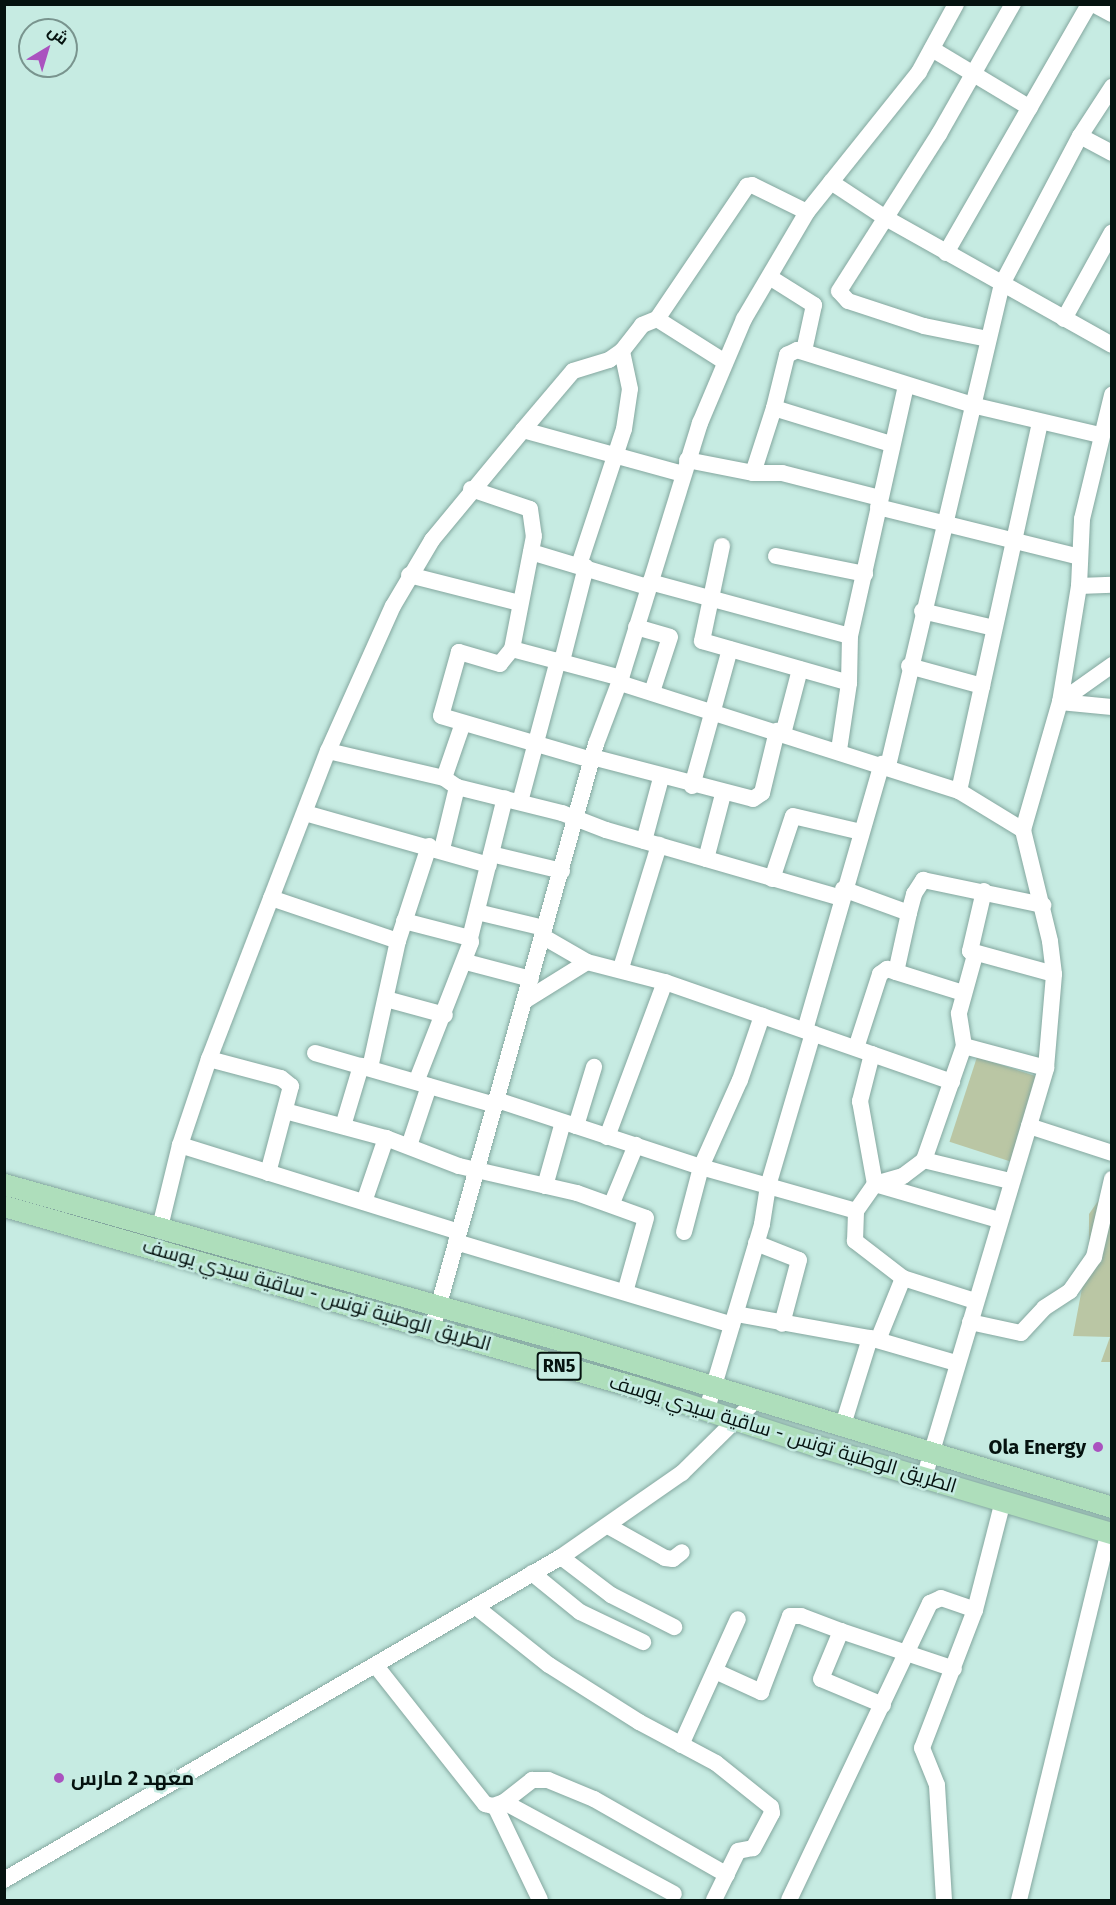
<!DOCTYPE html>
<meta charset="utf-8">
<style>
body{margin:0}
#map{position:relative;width:1116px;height:1905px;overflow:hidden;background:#c6ebe2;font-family:"Fira Sans",Cairo,sans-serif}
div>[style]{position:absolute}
.green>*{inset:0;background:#bac6a4;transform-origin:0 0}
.roads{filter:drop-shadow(0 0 2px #84a79f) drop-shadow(0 0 2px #84a79f)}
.minor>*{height:16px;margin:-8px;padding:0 8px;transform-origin:8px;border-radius:8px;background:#fff}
.major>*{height:21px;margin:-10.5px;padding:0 10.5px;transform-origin:10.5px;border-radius:10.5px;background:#aedebb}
.dots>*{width:16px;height:16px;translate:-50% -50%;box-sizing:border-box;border:3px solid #c6ebe2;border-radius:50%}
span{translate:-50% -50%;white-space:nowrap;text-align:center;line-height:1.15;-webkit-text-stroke:5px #c6ebe2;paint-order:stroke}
.shield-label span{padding:2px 4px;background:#c6ebe2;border:2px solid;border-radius:4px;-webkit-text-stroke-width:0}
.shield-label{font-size:18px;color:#05120f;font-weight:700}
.street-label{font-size:20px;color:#05120f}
.poi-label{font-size:20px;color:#05120f;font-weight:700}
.right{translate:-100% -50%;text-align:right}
.left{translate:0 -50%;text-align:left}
.frame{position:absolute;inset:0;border:6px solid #05120f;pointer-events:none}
.north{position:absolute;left:18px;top:18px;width:60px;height:60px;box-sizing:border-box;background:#c6ebe2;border:2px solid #79948e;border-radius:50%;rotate:38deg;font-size:16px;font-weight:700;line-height:24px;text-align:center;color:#05120f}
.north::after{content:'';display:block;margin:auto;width:21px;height:27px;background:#aa52bf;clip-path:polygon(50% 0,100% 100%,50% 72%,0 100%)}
</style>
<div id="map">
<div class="green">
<div style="left:977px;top:1057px;width:69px;height:89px;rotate:18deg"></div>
<div style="clip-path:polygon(1103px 1194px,1112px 1196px,1111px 1362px,1101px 1362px,1110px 1337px,1073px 1336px,1089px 1251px,1089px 1214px)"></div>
</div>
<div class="roads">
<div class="minor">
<div style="left:1093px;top:4px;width:21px;rotate:28deg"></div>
<div style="left:932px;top:49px;width:114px;rotate:31deg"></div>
<div style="left:1080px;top:136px;width:36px;rotate:28deg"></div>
<div style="left:831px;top:182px;width:64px;rotate:33.4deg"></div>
<div style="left:884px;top:217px;width:261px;rotate:29.3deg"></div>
<div style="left:946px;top:253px;width:287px;rotate:-60.1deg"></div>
<div style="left:771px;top:278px;width:51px;rotate:32.1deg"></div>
<div style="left:814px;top:305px;width:47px;rotate:102.3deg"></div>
<div style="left:657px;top:319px;width:80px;rotate:32.3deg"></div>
<div style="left:1064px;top:319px;width:99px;rotate:-61.1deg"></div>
<div style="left:988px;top:339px;width:65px;rotate:-168.5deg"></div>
<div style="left:924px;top:326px;width:80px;rotate:-161.8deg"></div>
<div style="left:848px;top:301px;width:13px;rotate:-132deg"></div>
<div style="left:839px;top:291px;width:186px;rotate:-57.5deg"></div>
<div style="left:939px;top:134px;width:150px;rotate:-60.4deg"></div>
<div style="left:774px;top:408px;width:55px;rotate:-76.2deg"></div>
<div style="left:787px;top:355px;width:11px;rotate:-27deg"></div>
<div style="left:797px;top:350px;width:183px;rotate:17.4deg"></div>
<div style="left:972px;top:405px;width:131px;rotate:13.2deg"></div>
<div style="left:523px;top:430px;width:77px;rotate:-49.7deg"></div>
<div style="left:573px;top:371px;width:38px;rotate:-17deg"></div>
<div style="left:609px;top:360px;width:16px;rotate:-35deg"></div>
<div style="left:622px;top:351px;width:33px;rotate:-52deg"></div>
<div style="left:642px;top:325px;width:16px;rotate:-22deg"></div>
<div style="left:657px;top:319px;width:161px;rotate:-55.9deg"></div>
<div style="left:747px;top:186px;width:5px;rotate:-11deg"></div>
<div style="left:752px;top:185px;width:61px;rotate:26.1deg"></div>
<div style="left:687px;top:460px;width:67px;rotate:11.1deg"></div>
<div style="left:753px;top:473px;width:29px"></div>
<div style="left:782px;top:473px;width:101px;rotate:14.3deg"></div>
<div style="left:753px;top:473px;width:68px;rotate:-72.1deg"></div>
<div style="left:774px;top:408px;width:122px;rotate:17.1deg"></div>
<div style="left:471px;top:489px;width:62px;rotate:18.7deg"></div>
<div style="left:530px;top:509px;width:27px;rotate:82deg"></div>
<div style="left:534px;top:536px;width:115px;rotate:101deg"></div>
<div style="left:512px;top:649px;width:19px;rotate:129deg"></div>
<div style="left:500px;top:664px;width:43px;rotate:-163.7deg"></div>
<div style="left:459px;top:652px;width:66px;rotate:105.7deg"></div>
<div style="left:441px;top:716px;width:156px;rotate:16.3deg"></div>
<div style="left:878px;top:507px;width:208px;rotate:13.9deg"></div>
<div style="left:722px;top:546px;width:97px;rotate:101.9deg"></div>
<div style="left:702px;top:641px;width:153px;rotate:15.9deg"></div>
<div style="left:531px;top:552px;width:122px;rotate:16.7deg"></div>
<div style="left:776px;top:556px;width:91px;rotate:11.4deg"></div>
<div style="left:579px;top:565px;width:143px;rotate:-71.7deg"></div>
<div style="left:624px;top:429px;width:40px;rotate:-81.5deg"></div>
<div style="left:630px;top:389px;width:39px;rotate:-102deg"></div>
<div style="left:409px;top:575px;width:114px;rotate:14.2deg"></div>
<div style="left:650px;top:582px;width:207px;rotate:15.1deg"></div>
<div style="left:1079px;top:586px;width:33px;rotate:-2deg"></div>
<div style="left:922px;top:611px;width:74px;rotate:13.3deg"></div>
<div style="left:636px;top:627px;width:35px;rotate:16deg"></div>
<div style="left:670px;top:637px;width:58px;rotate:108.1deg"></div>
<div style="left:512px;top:649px;width:113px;rotate:14.9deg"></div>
<div style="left:562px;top:661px;width:97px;rotate:-75.7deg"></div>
<div style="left:909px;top:666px;width:76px;rotate:15.3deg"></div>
<div style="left:620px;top:683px;width:356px;rotate:17.7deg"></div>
<div style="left:959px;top:791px;width:75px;rotate:31.4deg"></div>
<div style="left:1060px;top:702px;width:64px;rotate:-35.4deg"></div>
<div style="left:1060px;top:702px;width:52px;rotate:5.5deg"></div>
<div style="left:783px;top:734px;width:67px;rotate:-75.3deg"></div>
<div style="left:839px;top:750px;width:68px;rotate:-81.5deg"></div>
<div style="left:849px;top:683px;width:47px;rotate:-88.8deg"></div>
<div style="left:850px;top:636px;width:256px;rotate:-77.4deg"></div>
<div style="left:328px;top:751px;width:119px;rotate:13.1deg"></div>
<div style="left:444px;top:778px;width:16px;rotate:35deg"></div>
<div style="left:457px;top:787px;width:108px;rotate:13.9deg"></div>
<div style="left:562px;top:813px;width:47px;rotate:21.1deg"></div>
<div style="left:606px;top:830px;width:245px;rotate:16.1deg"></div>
<div style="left:592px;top:757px;width:166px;rotate:14.6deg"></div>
<div style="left:753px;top:799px;width:11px;rotate:-34deg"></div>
<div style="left:762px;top:793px;width:64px;rotate:-76.4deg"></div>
<div style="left:888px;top:766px;width:495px;rotate:-76.7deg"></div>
<div style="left:1002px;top:284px;width:167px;rotate:-62.2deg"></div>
<div style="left:1080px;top:136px;width:59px;rotate:-56.9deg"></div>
<div style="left:444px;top:778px;width:58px;rotate:-70.9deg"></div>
<div style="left:692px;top:786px;width:142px;rotate:-74.5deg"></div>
<div style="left:959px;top:791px;width:376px;rotate:-77.6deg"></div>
<div style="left:520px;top:802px;width:147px;rotate:-75deg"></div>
<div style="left:305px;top:813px;width:191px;rotate:15.8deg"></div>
<div style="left:644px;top:841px;width:65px;rotate:-74.9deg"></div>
<div style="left:442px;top:849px;width:64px;rotate:-76.4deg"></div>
<div style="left:491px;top:854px;width:73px;rotate:13.5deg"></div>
<div style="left:706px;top:859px;width:67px;rotate:-75.3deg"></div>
<div style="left:772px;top:879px;width:66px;rotate:-71.6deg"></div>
<div style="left:793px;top:816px;width:70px;rotate:13.2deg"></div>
<div style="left:843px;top:889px;width:70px;rotate:20deg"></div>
<div style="left:909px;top:913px;width:60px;rotate:102.4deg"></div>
<div style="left:896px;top:972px;width:70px;rotate:17.4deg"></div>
<div style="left:984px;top:891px;width:62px;rotate:103.1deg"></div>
<div style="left:970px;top:951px;width:87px;rotate:15.3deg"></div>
<div style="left:271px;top:898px;width:134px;rotate:18.7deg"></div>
<div style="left:477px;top:912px;width:69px;rotate:13.4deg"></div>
<div style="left:909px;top:913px;width:20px;rotate:-75deg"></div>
<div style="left:914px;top:894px;width:17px;rotate:-57deg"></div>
<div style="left:923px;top:880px;width:123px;rotate:11.8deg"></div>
<div style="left:404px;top:921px;width:68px;rotate:14.4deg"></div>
<div style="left:470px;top:938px;width:4px;rotate:76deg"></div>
<div style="left:471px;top:942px;width:150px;rotate:111.4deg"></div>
<div style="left:542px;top:936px;width:52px;rotate:30deg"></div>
<div style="left:587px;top:962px;width:81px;rotate:14.4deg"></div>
<div style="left:665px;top:982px;width:304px;rotate:19.2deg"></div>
<div style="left:470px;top:938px;width:144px;rotate:-76deg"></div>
<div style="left:466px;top:962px;width:67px;rotate:14.7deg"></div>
<div style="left:621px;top:968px;width:129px;rotate:-72.8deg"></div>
<div style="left:386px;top:999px;width:61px;rotate:15.2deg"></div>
<div style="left:526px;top:1000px;width:72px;rotate:-31.9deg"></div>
<div style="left:805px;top:1030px;width:277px;rotate:-73.9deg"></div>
<div style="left:964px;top:1046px;width:33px;rotate:-99deg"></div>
<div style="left:959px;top:1013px;width:60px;rotate:-74.6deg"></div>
<div style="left:856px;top:1048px;width:78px;rotate:-72deg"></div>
<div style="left:880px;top:974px;width:9px;rotate:-36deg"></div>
<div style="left:887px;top:969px;width:9px;rotate:18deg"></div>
<div style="left:315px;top:1053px;width:187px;rotate:16.1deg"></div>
<div style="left:872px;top:1054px;width:49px;rotate:104.3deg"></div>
<div style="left:860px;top:1101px;width:84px;rotate:79.8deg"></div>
<div style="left:875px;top:1184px;width:129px;rotate:16.2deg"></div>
<div style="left:209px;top:1059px;width:74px;rotate:14.8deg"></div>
<div style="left:281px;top:1078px;width:13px;rotate:39deg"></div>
<div style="left:291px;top:1086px;width:90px;rotate:104.8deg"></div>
<div style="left:370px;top:1068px;width:130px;rotate:-77.6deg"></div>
<div style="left:398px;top:941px;width:100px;rotate:-71.9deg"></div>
<div style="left:497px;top:1100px;width:215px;rotate:18.2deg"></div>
<div style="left:701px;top:1167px;width:161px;rotate:15.8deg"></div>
<div style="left:285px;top:1111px;width:105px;rotate:15deg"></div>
<div style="left:386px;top:1138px;width:78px;rotate:21deg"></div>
<div style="left:459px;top:1166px;width:121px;rotate:12.9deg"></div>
<div style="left:577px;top:1193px;width:73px;rotate:19.9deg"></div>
<div style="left:646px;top:1218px;width:77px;rotate:105.8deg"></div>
<div style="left:343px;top:1126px;width:63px;rotate:-73.3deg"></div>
<div style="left:576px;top:1126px;width:62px;rotate:-73deg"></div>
<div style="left:1029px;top:1126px;width:87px;rotate:18deg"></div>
<div style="left:607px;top:1137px;width:165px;rotate:-69.5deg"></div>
<div style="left:180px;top:1145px;width:292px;rotate:17.3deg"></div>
<div style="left:409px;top:1146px;width:63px;rotate:-71.6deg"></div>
<div style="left:1010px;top:1181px;width:89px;rotate:-166.3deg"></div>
<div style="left:924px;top:1160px;width:121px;rotate:-70.7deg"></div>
<div style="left:964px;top:1046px;width:85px;rotate:15deg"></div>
<div style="left:545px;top:1186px;width:66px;rotate:-74.3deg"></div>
<div style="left:364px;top:1202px;width:68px;rotate:-71deg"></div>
<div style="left:612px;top:1203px;width:63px;rotate:-67.5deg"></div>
<div style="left:160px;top:1227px;width:84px;rotate:-76.3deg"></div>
<div style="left:180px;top:1145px;width:91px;rotate:-71.4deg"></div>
<div style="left:209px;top:1059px;width:330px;rotate:-68.9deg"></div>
<div style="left:328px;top:751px;width:159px;rotate:-65.9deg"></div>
<div style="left:393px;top:606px;width:77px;rotate:-59.4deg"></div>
<div style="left:432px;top:540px;width:143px;rotate:-50.4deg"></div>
<div style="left:523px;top:430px;width:166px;rotate:15.4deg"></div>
<div style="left:684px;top:1232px;width:67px;rotate:-75.3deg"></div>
<div style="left:701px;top:1167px;width:95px;rotate:-65.9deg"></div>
<div style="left:740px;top:1080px;width:68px;rotate:-71deg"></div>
<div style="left:456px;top:1242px;width:288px;rotate:16.7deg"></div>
<div style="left:756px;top:1243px;width:46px;rotate:21.6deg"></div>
<div style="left:799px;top:1260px;width:66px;rotate:104.9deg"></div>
<div style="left:903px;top:1278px;width:61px;rotate:-142.4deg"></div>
<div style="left:855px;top:1241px;width:30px;rotate:-88deg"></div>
<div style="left:856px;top:1211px;width:33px;rotate:-55deg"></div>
<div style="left:875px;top:1184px;width:29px;rotate:-16deg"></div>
<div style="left:903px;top:1176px;width:26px;rotate:-37deg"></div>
<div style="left:736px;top:1314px;width:136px;rotate:10.2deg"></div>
<div style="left:870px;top:1338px;width:90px;rotate:16.2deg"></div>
<div style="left:970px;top:1322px;width:52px;rotate:12.2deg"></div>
<div style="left:1021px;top:1333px;width:34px;rotate:-47deg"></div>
<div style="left:1044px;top:1308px;width:31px;rotate:-33deg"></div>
<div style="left:1070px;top:1291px;width:42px;rotate:-54.8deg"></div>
<div style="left:1094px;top:1257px;width:80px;rotate:-77deg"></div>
<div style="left:432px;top:1329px;width:608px;rotate:-74.34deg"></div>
<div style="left:596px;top:744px;width:71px;rotate:-69.3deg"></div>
<div style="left:621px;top:678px;width:267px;rotate:-72.8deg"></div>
<div style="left:700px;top:423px;width:113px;rotate:-67.1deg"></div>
<div style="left:744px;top:319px;width:124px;rotate:-59.5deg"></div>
<div style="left:807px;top:212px;width:179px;rotate:-51.3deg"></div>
<div style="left:919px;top:72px;width:77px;rotate:-61.4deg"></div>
<div style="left:878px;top:1340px;width:67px;rotate:-68deg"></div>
<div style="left:903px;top:1278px;width:76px;rotate:17.7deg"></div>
<div style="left:707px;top:1409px;width:193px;rotate:-73.4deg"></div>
<div style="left:762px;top:1224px;width:38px;rotate:-81deg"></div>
<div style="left:768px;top:1186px;width:159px;rotate:-73.6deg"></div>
<div style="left:842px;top:1428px;width:94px;rotate:-72.7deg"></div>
<div style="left:924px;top:1478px;width:428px;rotate:-73.4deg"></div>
<div style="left:1046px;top:1068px;width:94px;rotate:-85.1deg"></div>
<div style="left:1054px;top:974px;width:33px;rotate:-97deg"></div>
<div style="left:1050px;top:941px;width:114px;rotate:-103.7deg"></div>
<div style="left:1023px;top:830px;width:133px;rotate:-73.9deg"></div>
<div style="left:1060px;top:702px;width:118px;rotate:-80.7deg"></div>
<div style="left:1079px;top:586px;width:67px;rotate:-87.4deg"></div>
<div style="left:1082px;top:519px;width:128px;rotate:-76.4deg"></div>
<div style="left:608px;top:1526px;width:65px;rotate:29.3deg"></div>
<div style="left:665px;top:1558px;width:8px;rotate:7deg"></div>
<div style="left:673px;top:1559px;width:11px;rotate:-38deg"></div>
<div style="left:561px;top:1557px;width:63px;rotate:37.2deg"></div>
<div style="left:611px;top:1595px;width:71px;rotate:26.9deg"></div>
<div style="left:532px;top:1573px;width:62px;rotate:39.1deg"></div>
<div style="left:580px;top:1612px;width:70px;rotate:25.5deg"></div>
<div style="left:476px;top:1607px;width:93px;rotate:38.5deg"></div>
<div style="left:549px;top:1665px;width:107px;rotate:32.3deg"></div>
<div style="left:639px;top:1722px;width:87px;rotate:28deg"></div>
<div style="left:716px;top:1763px;width:70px;rotate:38.7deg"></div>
<div style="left:771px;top:1807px;width:6px;rotate:81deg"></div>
<div style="left:772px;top:1813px;width:40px;rotate:118deg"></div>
<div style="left:753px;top:1848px;width:15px;rotate:169deg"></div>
<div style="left:738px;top:1851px;width:55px;rotate:116.1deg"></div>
<div style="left:376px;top:1666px;width:176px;rotate:51.7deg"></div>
<div style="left:485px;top:1804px;width:8px;rotate:14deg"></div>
<div style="left:493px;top:1806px;width:12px;rotate:-20deg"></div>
<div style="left:504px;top:1802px;width:36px;rotate:-38deg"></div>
<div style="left:532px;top:1780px;width:16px"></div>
<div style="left:548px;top:1780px;width:50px;rotate:22.4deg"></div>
<div style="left:594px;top:1799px;width:153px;rotate:29.7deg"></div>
<div style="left:715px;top:1671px;width:51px;rotate:24.5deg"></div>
<div style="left:761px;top:1692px;width:81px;rotate:-69.1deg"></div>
<div style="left:790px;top:1616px;width:11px"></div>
<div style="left:801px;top:1616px;width:43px;rotate:20.6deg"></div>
<div style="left:883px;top:1705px;width:67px;rotate:-157.2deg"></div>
<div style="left:821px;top:1679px;width:52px;rotate:-67.4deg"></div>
<div style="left:841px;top:1631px;width:119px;rotate:18.6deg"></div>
<div style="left:681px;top:1745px;width:138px;rotate:-65.7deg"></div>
<div style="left:504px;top:1802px;width:193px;rotate:28.4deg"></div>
<div style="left:495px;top:1806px;width:104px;rotate:64.4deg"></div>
<div style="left:4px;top:1880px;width:644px;rotate:-30.11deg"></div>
<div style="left:561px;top:1557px;width:147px;rotate:-34.8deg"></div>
<div style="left:682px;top:1473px;width:104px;rotate:-44.6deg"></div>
<div style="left:789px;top:1900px;width:329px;rotate:-64.6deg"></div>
<div style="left:930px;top:1603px;width:12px;rotate:-24deg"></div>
<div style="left:941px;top:1598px;width:36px;rotate:19deg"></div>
<div style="left:944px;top:1900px;width:115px;rotate:-93.5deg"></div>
<div style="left:937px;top:1785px;width:40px;rotate:-112deg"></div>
<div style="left:922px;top:1748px;width:148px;rotate:-69deg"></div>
<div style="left:975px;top:1610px;width:113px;rotate:-75.6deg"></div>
<div style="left:1019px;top:1900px;width:379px;rotate:-76.3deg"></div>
</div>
<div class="major">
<div style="left:4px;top:1184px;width:577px;rotate:15.67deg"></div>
<div style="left:560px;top:1340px;width:577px;rotate:16.83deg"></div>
<div style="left:4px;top:1206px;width:656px;rotate:16.01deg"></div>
<div style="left:635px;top:1387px;width:188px;rotate:18deg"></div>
<div style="left:814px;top:1445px;width:311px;rotate:16.5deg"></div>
</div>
</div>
<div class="dots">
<div style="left:1098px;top:1447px;background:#aa52bf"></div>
<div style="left:59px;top:1778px;background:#aa52bf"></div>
</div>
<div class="shield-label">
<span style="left:559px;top:1366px">RN5</span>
</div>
<div class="street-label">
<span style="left:317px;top:1295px;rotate:16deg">الطريق الوطنية تونس - ساقية سيدي يوسف</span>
<span style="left:783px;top:1434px;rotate:17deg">الطريق الوطنية تونس - ساقية سيدي يوسف</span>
</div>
<div class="poi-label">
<span class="right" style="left:1086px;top:1447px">Ola Energy</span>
<span class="left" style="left:71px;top:1778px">معهد 2 مارس</span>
</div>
<div class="frame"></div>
<div class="north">ش</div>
</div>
